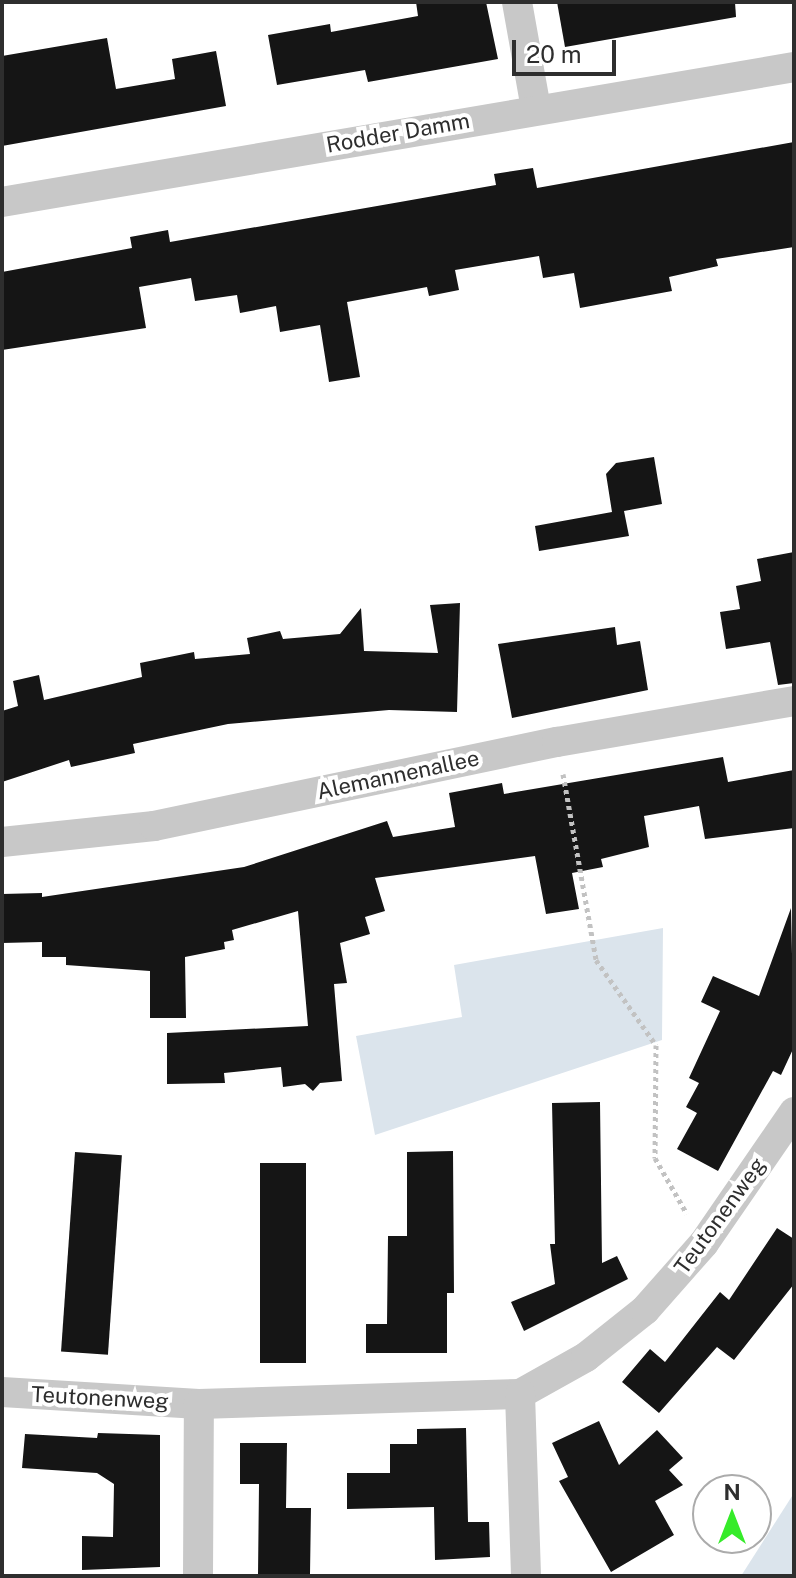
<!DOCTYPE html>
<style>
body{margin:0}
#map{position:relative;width:796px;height:1578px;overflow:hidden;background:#fff;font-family:"Public Sans",sans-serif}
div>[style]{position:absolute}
.green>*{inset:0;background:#dbe4ec}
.building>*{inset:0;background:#151515;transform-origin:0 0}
.path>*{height:5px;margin-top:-2.5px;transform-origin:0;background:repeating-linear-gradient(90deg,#c2c2c2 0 4px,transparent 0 8px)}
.street>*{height:30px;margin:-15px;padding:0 15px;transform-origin:15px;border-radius:15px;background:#c8c8c8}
span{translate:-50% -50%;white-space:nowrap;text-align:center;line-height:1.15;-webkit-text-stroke:8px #fff;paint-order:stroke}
.street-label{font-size:22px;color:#2e2e2e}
.frame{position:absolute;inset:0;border:4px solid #2e2e2e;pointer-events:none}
.north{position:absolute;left:692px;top:1474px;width:80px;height:80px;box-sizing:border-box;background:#fff;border:2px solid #ababab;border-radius:50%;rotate:0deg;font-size:22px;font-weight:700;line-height:32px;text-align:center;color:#2e2e2e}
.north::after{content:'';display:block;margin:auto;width:28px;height:36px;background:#36eb2a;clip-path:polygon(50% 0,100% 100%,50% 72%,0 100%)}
.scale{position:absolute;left:512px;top:40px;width:104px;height:36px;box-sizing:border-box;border:4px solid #2e2e2e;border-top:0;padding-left:10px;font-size:24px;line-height:28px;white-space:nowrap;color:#2e2e2e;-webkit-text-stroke:6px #fff;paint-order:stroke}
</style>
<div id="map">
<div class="green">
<div style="clip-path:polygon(663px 928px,662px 1040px,375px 1135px,356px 1036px,462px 1017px,454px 965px)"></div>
<div style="clip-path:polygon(794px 1493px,794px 1576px,741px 1576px)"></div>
</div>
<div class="building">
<div style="clip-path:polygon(416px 2px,486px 2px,498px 59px,368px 82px,365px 70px,277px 85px,268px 35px,330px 24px,331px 32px,418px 16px)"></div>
<div style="clip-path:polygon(557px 2px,735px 2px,736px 17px,565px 47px)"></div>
<div style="clip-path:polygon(107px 38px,116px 89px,175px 79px,172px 59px,216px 51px,226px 106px,2px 146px,2px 56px)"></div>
<div style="clip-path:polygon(794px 142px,794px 247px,716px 259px,718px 266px,669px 277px,672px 291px,580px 308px,574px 273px,543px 278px,539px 256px,455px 270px,459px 290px,429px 296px,427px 287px,347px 302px,360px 377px,329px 382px,320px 325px,280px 332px,276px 306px,240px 313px,237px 295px,195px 301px,191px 278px,139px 287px,146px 328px,2px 350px,2px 272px,132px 248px,130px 237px,168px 230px,170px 242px,400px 202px,496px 185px,494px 174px,533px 168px,537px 188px)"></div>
<div style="clip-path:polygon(654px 457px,662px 504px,624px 511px,629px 536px,539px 551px,535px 526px,612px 512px,606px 474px,616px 463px)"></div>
<div style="clip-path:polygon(794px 552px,794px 683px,778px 685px,770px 642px,726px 649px,720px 612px,740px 609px,736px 586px,761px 581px,757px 559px)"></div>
<div style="clip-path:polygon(460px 603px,457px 712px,389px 710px,228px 724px,133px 744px,135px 753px,71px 767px,69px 760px,2px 782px,2px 711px,18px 706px,13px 681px,39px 675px,44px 700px,142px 677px,140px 663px,194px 652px,195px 659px,250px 654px,247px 638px,280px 631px,283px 639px,340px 634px,361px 608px,364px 651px,438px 653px,430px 605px)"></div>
<div style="clip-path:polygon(615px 627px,617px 645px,640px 641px,648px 690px,512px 718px,498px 644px)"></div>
<div style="clip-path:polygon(723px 757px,728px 782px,794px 770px,794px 828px,705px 839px,699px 806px,644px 816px,649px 847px,601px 859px,603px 867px,572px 873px,579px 909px,546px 914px,535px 856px,375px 878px,385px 911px,365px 917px,370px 934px,340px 943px,347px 983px,334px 984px,342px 1081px,320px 1083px,313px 1091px,305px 1084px,283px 1087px,281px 1067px,224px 1073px,225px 1083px,167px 1084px,167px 1033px,308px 1026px,298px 911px,232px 930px,234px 940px,224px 942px,225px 949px,185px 957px,186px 1018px,150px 1018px,150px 971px,66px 965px,66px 957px,42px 957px,42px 942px,2px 943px,2px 894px,42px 893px,42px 897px,244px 867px,387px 821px,393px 837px,455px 827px,449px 793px,502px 783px,504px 794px)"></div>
<div style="clip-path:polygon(791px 908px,794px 1047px,781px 1075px,773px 1071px,718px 1171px,677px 1149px,697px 1113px,686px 1107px,699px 1083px,689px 1078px,720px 1011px,701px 1002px,713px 976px,759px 996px)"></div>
<div style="clip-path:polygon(600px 1102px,602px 1263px,617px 1256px,628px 1279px,524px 1331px,511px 1302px,555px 1284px,550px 1244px,555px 1244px,552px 1103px)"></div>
<div style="clip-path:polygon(453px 1151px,454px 1293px,447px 1293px,447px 1353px,366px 1353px,366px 1324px,387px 1324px,388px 1236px,407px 1236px,407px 1152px)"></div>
<div style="left:75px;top:1152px;width:47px;height:200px;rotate:4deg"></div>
<div style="left:260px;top:1163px;width:46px;height:200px"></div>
<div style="clip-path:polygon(777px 1228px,794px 1239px,794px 1284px,734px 1360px,717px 1347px,659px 1413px,622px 1382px,650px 1349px,665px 1362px,720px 1292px,729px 1300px)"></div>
<div style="clip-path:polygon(599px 1421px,619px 1465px,657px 1430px,683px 1458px,669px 1470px,683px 1485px,655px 1501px,674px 1535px,611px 1572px,559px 1481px,568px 1477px,552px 1443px)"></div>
<div style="clip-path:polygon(466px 1428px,468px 1522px,489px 1522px,490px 1557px,435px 1560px,434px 1507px,347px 1509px,347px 1473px,390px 1473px,390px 1444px,417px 1444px,417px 1429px)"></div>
<div style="clip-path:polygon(98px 1433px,160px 1435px,160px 1567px,82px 1570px,82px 1536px,113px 1537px,114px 1484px,97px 1473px,22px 1468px,25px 1434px,97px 1438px)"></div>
<div style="clip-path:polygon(240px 1443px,287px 1443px,286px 1508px,311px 1508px,310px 1575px,258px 1575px,259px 1484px,240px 1484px)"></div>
</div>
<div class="path">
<div style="left:563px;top:774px;width:189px;rotate:79.9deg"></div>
<div style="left:596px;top:960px;width:104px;rotate:54.8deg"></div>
<div style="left:656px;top:1045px;width:113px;rotate:90.5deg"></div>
<div style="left:655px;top:1158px;width:64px;rotate:60.3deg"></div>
</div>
<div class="street">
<div style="left:517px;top:2px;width:109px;rotate:79.9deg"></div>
<div style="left:2px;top:202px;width:803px;rotate:-9.67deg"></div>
<div style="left:2px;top:842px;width:153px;rotate:-6deg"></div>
<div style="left:154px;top:826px;width:412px;rotate:-11.8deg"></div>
<div style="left:557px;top:742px;width:241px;rotate:-9.8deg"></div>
<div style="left:2px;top:1392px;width:197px;rotate:3.5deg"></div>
<div style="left:199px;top:1404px;width:321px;rotate:-1.8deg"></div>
<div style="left:520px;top:1394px;width:76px;rotate:-29.3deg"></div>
<div style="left:586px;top:1357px;width:75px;rotate:-38.5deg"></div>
<div style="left:645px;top:1310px;width:89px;rotate:-48.6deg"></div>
<div style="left:704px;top:1243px;width:159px;rotate:-55.5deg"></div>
<div style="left:520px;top:1394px;width:182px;rotate:88.1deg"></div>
<div style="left:198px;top:1576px;width:172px;rotate:-89.7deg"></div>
</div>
<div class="street-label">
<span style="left:398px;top:133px;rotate:-10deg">Rodder Damm</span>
<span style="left:398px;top:775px;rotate:-12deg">Alemannenallee</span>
<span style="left:720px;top:1216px;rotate:-54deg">Teutonenweg</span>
<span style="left:100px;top:1398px;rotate:3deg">Teutonenweg</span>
</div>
<div class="frame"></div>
<div class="north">N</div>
<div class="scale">20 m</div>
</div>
